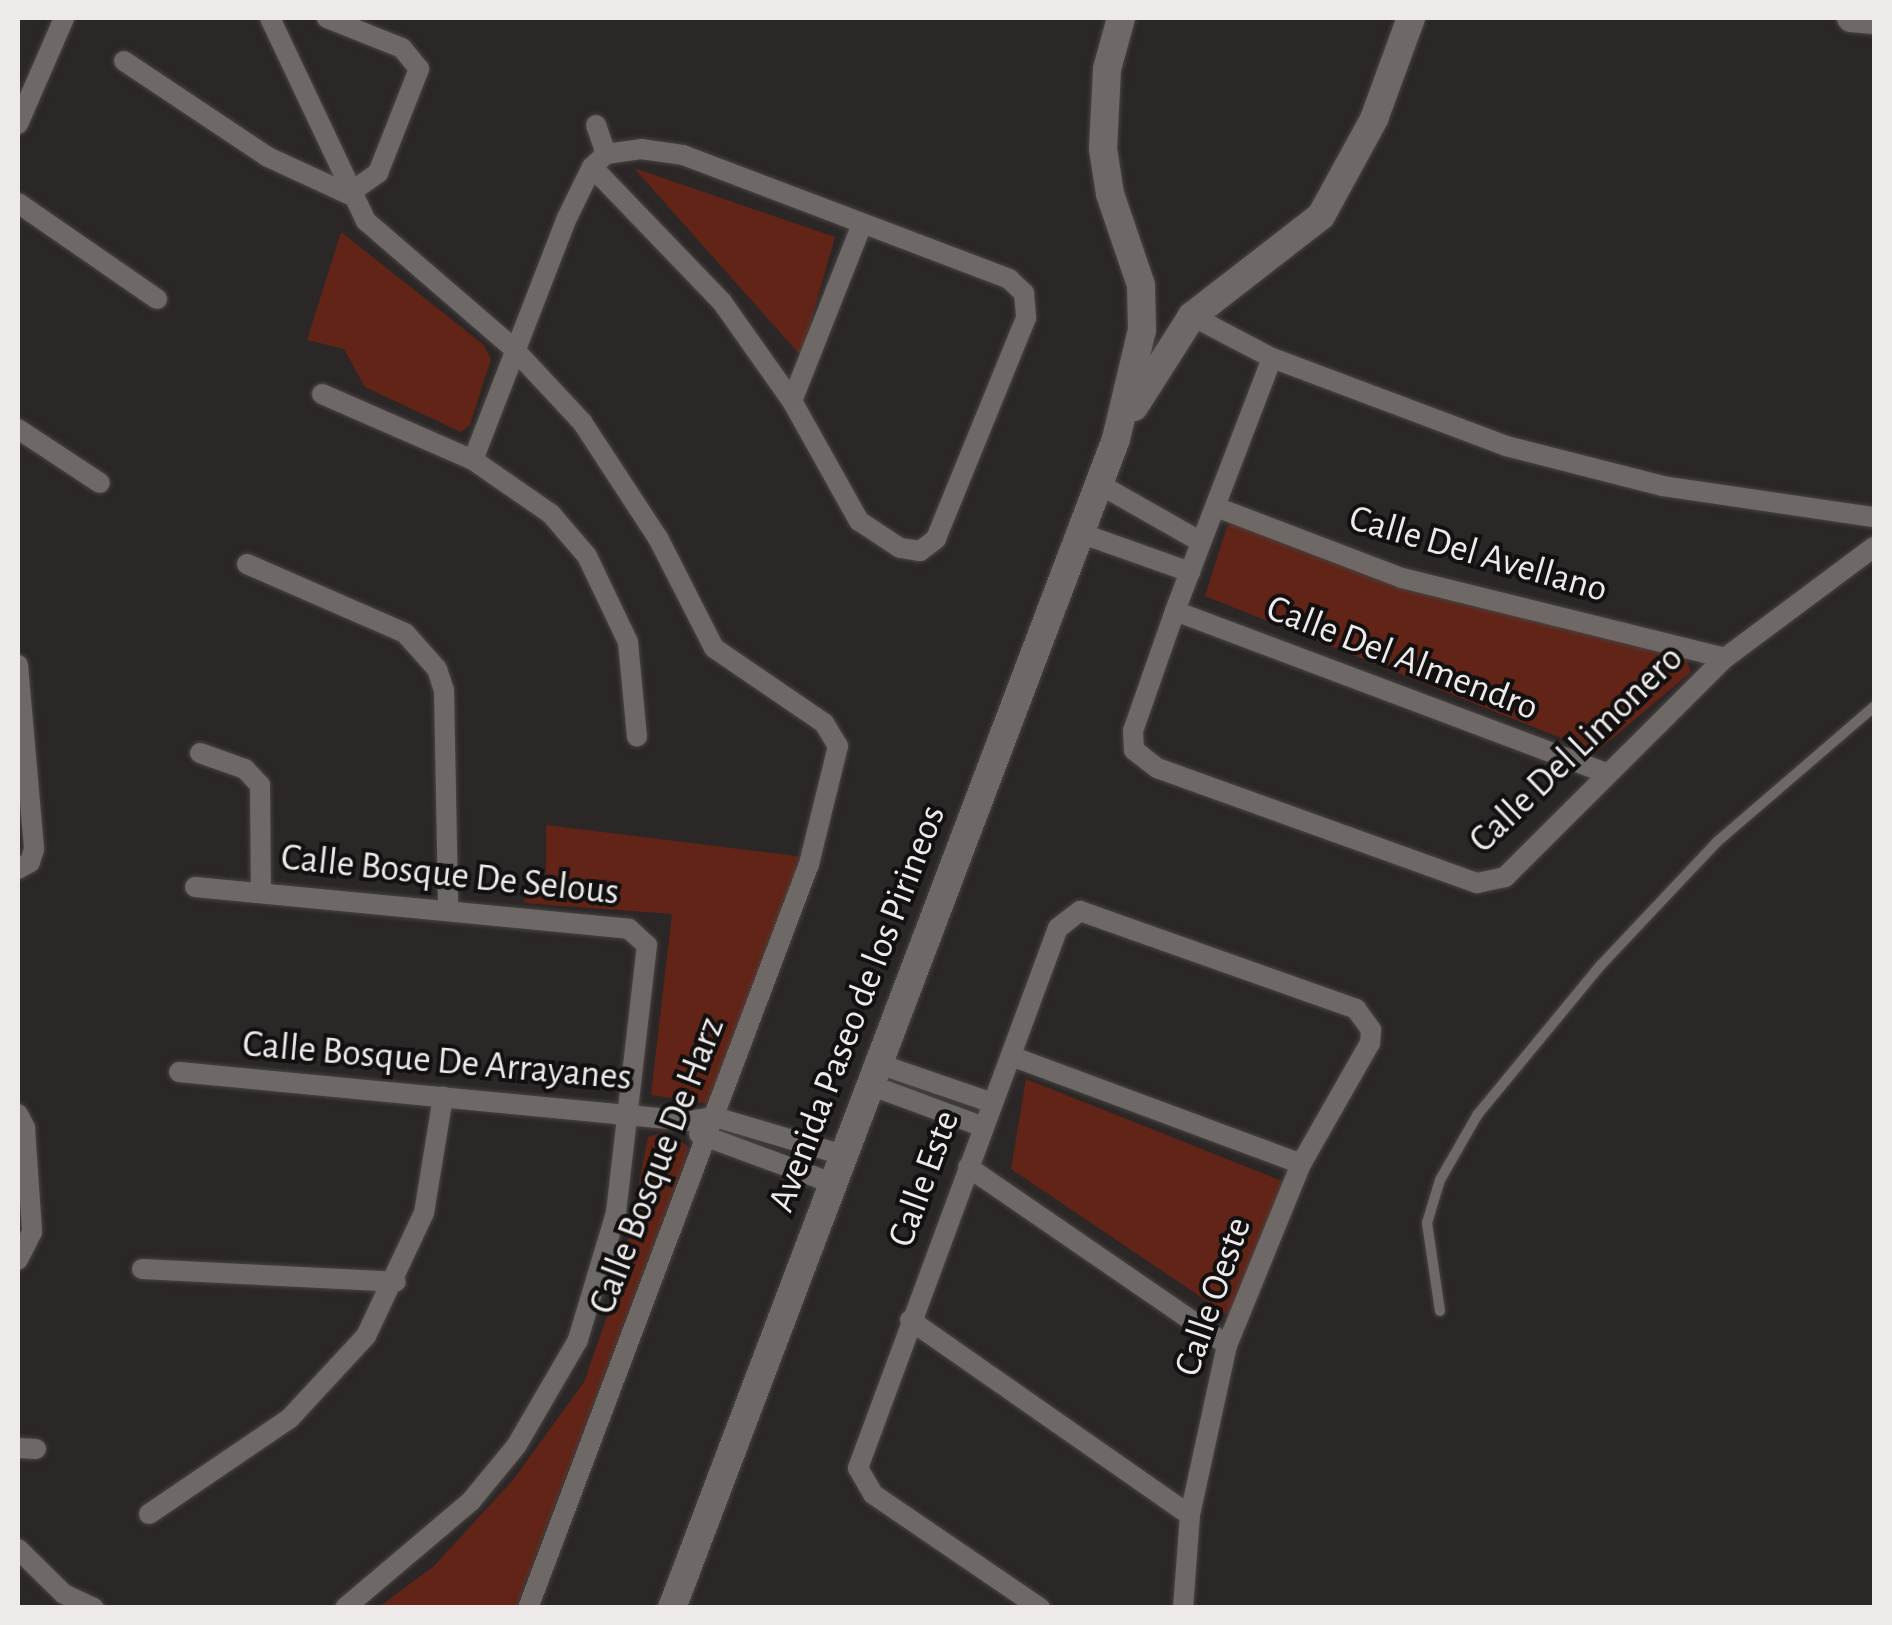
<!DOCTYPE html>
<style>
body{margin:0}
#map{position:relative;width:1892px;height:1625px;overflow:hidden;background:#2b2726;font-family:"Alegreya Sans",sans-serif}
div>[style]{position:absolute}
.green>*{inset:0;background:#612416}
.roads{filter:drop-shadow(0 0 2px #484443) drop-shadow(0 0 2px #484443)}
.lane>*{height:10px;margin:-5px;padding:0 5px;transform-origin:5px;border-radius:5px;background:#6e6967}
.street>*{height:20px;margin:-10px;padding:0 10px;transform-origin:10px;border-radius:10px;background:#6e6967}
.secondary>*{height:28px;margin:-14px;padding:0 14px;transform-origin:14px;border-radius:14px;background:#6e6967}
span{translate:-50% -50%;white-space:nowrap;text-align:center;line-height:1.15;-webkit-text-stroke:8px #121010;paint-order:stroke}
.street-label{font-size:38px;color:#edeae9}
.frame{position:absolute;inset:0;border:20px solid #edeae9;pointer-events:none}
</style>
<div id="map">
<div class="green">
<div style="clip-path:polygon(634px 168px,835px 237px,801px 356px)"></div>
<div style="clip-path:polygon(341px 232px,484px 345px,491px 359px,470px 425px,461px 432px,365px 387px,344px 349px,307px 340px)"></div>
<div style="clip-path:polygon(1236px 521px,1468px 605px,1685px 654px,1691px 672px,1596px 752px,1205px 596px,1227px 527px)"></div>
<div style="clip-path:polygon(546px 825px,805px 857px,709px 1104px,651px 1095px,672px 914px,524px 903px,527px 881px,546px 882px)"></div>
<div style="clip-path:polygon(1026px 1079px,1287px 1183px,1238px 1322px,1011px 1169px)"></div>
<div style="clip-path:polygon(664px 1132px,688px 1146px,685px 1161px,516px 1607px,379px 1607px,434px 1566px,513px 1480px,584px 1382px,620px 1280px,648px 1137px)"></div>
</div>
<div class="roads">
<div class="lane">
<div style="left:1440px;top:1311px;width:89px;rotate:-98.4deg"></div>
<div style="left:1427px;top:1223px;width:45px;rotate:-73.2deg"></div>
<div style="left:1440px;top:1180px;width:76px;rotate:-60.1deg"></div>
<div style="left:1478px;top:1114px;width:193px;rotate:-50.5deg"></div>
<div style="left:1601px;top:965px;width:170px;rotate:-46.7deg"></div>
<div style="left:1718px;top:841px;width:206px;rotate:-40.7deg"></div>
</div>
<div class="street">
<div style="left:270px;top:18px;width:225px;rotate:64.7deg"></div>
<div style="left:366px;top:221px;width:193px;rotate:40.8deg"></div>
<div style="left:512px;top:347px;width:103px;rotate:47deg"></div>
<div style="left:582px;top:422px;width:139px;rotate:56.8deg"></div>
<div style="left:658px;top:538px;width:123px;rotate:63deg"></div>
<div style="left:714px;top:648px;width:133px;rotate:34.3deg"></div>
<div style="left:824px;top:723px;width:27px;rotate:59deg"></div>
<div style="left:838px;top:746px;width:122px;rotate:103.8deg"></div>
<div style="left:809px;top:864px;width:795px;rotate:110.69deg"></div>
<div style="left:124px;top:61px;width:173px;rotate:33.7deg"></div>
<div style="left:268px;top:157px;width:88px;rotate:24.8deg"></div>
<div style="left:348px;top:194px;width:37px;rotate:-35deg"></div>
<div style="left:378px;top:173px;width:112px;rotate:-68.5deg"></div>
<div style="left:419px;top:69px;width:27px;rotate:-129deg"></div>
<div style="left:402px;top:48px;width:81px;rotate:-158.2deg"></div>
<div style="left:18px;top:124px;width:116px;rotate:-66.5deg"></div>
<div style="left:596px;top:125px;width:31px;rotate:71deg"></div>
<div style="left:18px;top:203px;width:169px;rotate:34.6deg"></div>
<div style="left:1192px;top:316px;width:90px;rotate:27.7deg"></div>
<div style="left:1272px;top:358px;width:250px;rotate:20.6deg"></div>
<div style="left:1506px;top:446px;width:162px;rotate:14.3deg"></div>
<div style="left:1663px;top:486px;width:213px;rotate:8.4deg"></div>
<div style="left:1272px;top:358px;width:271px;rotate:111deg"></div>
<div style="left:1175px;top:611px;width:127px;rotate:109.3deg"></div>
<div style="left:1133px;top:731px;width:19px;rotate:87deg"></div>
<div style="left:1134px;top:750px;width:29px;rotate:38deg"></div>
<div style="left:1157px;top:768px;width:340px;rotate:19.8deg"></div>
<div style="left:1477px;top:883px;width:29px;rotate:-12deg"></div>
<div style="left:1505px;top:877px;width:310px;rotate:-44.9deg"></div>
<div style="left:1725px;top:658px;width:186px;rotate:-36.7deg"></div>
<div style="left:322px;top:394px;width:165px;rotate:23.6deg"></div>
<div style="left:473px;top:460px;width:95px;rotate:34.7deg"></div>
<div style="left:551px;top:514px;width:55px;rotate:49.4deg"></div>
<div style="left:587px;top:556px;width:95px;rotate:64.5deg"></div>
<div style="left:628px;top:642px;width:95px;rotate:84.6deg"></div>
<div style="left:792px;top:401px;width:190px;rotate:-68.4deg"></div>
<div style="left:18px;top:429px;width:98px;rotate:33.4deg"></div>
<div style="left:473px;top:460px;width:257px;rotate:-68.8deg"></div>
<div style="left:566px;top:220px;width:59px;rotate:-63.9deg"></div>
<div style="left:592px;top:167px;width:19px;rotate:-43deg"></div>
<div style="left:606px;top:154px;width:35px;rotate:-8deg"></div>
<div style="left:641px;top:149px;width:42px;rotate:8.1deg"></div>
<div style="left:683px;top:155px;width:349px;rotate:20.8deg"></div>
<div style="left:1009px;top:279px;width:21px;rotate:43deg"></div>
<div style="left:1024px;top:293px;width:25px;rotate:85deg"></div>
<div style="left:1026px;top:318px;width:239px;rotate:112.2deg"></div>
<div style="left:936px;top:539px;width:20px;rotate:143deg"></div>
<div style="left:920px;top:551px;width:20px;rotate:-171deg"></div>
<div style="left:900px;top:548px;width:49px;rotate:-146.6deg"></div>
<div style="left:859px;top:521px;width:137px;rotate:-119.2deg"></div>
<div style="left:792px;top:401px;width:121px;rotate:-125.3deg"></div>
<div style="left:722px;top:302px;width:187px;rotate:-133.9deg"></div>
<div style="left:1099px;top:484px;width:117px;rotate:29.6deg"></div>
<div style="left:1216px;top:507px;width:199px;rotate:20.9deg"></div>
<div style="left:1402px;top:578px;width:333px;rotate:13.9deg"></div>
<div style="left:1080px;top:533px;width:117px;rotate:19.5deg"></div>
<div style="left:247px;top:564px;width:172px;rotate:23.6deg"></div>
<div style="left:405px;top:633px;width:48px;rotate:48.4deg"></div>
<div style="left:437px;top:669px;width:22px;rotate:72deg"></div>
<div style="left:444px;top:690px;width:218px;rotate:88.9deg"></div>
<div style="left:1175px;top:611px;width:458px;rotate:20.6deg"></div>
<div style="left:18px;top:665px;width:185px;rotate:85deg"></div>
<div style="left:34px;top:849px;width:14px;rotate:107deg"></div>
<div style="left:30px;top:862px;width:14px;rotate:150deg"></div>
<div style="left:200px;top:753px;width:48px;rotate:19.6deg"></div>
<div style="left:245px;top:769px;width:22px;rotate:47deg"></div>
<div style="left:260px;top:785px;width:106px;rotate:89.5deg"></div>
<div style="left:195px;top:887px;width:436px;rotate:5.5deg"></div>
<div style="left:629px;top:929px;width:24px;rotate:42deg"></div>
<div style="left:647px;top:945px;width:270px;rotate:96.6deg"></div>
<div style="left:616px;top:1213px;width:133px;rotate:106.7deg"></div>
<div style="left:578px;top:1340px;width:121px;rotate:120.2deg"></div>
<div style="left:517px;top:1445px;width:72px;rotate:129.4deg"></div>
<div style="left:471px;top:1501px;width:165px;rotate:139.7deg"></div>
<div style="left:1011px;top:1056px;width:309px;rotate:20.4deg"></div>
<div style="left:876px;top:1063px;width:120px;rotate:18.9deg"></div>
<div style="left:179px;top:1072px;width:512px;rotate:5.49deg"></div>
<div style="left:689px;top:1121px;width:26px;rotate:-9deg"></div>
<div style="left:715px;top:1117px;width:134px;rotate:16.5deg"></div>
<div style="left:870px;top:1085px;width:118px;rotate:20.3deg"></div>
<div style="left:18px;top:1114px;width:16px;rotate:63deg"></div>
<div style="left:25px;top:1128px;width:104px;rotate:86.1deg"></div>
<div style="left:32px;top:1232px;width:31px;rotate:117deg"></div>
<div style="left:699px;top:1134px;width:142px;rotate:20.2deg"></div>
<div style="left:968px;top:1167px;width:314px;rotate:34.5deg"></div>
<div style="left:142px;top:1269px;width:254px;rotate:2.9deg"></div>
<div style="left:910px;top:1320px;width:341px;rotate:34.9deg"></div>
<div style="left:18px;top:1448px;width:18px;rotate:3deg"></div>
<div style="left:149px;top:1514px;width:171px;rotate:-34.2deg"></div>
<div style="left:290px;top:1418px;width:112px;rotate:-47.2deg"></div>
<div style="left:366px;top:1336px;width:136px;rotate:-64.8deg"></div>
<div style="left:424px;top:1213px;width:118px;rotate:-80.7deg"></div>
<div style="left:18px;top:1549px;width:64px;rotate:44.4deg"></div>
<div style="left:64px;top:1594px;width:33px;rotate:25deg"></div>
<div style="left:1040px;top:1608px;width:202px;rotate:-145.7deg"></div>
<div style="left:873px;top:1494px;width:30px;rotate:-120deg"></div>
<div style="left:858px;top:1468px;width:576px;rotate:-69.68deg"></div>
<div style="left:1058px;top:928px;width:28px;rotate:-38deg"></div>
<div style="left:1080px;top:911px;width:293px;rotate:19.5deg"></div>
<div style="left:1356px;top:1009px;width:26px;rotate:54deg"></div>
<div style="left:1371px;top:1030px;width:13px;rotate:94deg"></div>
<div style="left:1370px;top:1043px;width:139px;rotate:119.7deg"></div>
<div style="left:1301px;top:1164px;width:196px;rotate:112.2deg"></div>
<div style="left:1227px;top:1345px;width:174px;rotate:102.3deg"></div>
<div style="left:1190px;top:1515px;width:93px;rotate:94.3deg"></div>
</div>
<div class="secondary">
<div style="left:1851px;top:18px;width:23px;rotate:5deg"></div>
<div style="left:1134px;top:407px;width:108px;rotate:-57.5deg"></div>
<div style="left:1192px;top:316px;width:163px;rotate:-37.8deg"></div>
<div style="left:1321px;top:216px;width:111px;rotate:-61.3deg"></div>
<div style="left:1374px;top:119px;width:108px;rotate:-69.9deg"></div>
<div style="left:672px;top:1608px;width:1250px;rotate:-69.2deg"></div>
<div style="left:1116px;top:439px;width:112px;rotate:-76.6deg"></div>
<div style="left:1142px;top:330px;width:45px;rotate:-91.3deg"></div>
<div style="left:1141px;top:285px;width:96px;rotate:-108.8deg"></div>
<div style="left:1110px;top:194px;width:46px;rotate:-98.8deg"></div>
<div style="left:1103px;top:149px;width:80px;rotate:-87.1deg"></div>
<div style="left:1107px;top:69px;width:53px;rotate:-74.6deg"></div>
</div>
</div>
<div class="street-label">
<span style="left:1478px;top:555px;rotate:16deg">Calle Del Avellano</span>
<span style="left:1402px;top:659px;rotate:21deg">Calle Del Almendro</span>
<span style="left:1577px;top:750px;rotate:-44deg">Calle Del Limonero</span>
<span style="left:450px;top:876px;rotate:6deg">Calle Bosque De Selous</span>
<span style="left:858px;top:1009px;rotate:-69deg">Avenida Paseo de los Pirineos</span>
<span style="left:437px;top:1062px;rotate:5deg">Calle Bosque De Arrayanes</span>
<span style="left:658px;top:1166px;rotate:-69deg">Calle Bosque De Harz</span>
<span style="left:925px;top:1179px;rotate:-70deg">Calle Este</span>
<span style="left:1214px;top:1297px;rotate:-71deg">Calle Oeste</span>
</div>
<div class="frame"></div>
</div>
